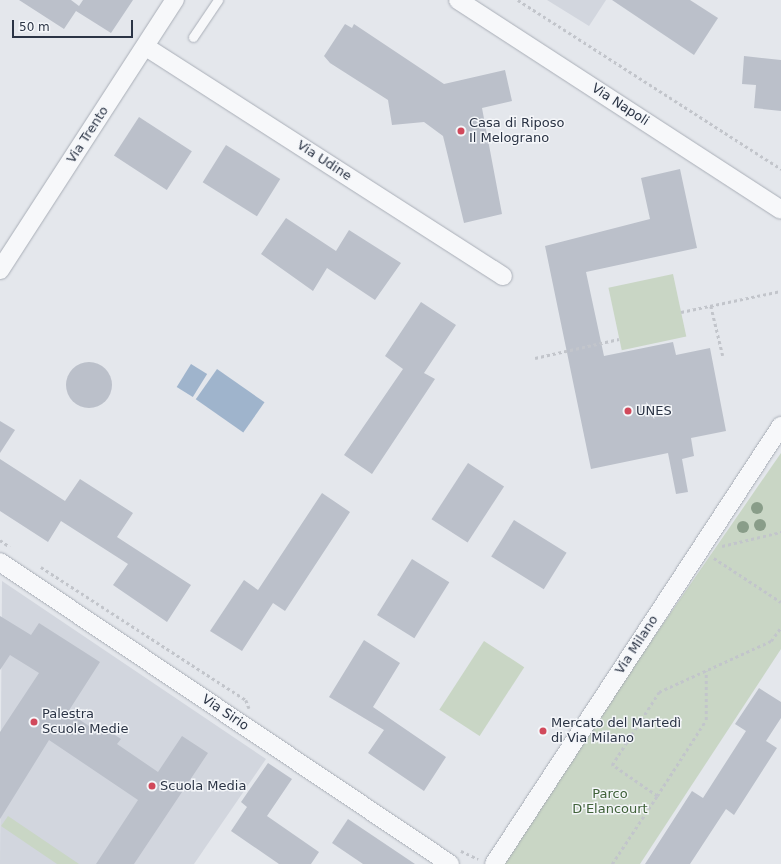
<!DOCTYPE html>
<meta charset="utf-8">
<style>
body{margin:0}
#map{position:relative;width:781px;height:864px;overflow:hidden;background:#e4e7ec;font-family:"DejaVu Sans",sans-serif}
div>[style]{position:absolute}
.built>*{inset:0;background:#d2d6de}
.green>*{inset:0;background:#c9d6c5;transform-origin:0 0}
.water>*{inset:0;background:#9fb4cc;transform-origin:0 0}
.building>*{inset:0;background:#bbc0ca;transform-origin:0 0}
.round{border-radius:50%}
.path>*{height:2.5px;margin-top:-1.25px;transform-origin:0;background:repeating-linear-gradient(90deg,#c2c5cb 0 3px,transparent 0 6px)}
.roads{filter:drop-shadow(0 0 1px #a9aeb7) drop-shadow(0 0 1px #a9aeb7)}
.lane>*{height:9px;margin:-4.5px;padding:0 4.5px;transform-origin:4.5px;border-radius:4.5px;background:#f7f8fa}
.street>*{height:18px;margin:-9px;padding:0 9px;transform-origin:9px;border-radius:9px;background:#f7f8fa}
.trees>*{width:12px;height:12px;margin:-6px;border-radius:50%;background:#899d89}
.dots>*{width:11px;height:11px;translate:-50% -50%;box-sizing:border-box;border:2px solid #f4f6f9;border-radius:50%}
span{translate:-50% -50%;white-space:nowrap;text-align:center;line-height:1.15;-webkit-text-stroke:3px #f4f6f9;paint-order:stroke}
.street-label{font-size:13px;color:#2b3445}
.poi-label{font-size:13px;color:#2b3445}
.left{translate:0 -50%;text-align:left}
.park-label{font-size:13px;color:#3f6138}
.scale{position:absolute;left:12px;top:20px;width:121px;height:18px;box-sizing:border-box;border:2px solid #2b3445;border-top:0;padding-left:5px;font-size:12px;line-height:14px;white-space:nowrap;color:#2b3445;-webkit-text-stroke:3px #f4f6f9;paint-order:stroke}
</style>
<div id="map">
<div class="built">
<div style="clip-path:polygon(547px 0,606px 0,589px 26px)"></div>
<div style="clip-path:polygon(2px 581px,266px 759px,194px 864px,0 864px)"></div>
</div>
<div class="green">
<div style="left:673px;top:274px;width:64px;height:66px;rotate:78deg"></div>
<div style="clip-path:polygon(781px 453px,781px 649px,640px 864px,497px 864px)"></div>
<div style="left:484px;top:641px;width:48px;height:82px;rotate:33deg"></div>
<div style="clip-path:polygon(8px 816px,79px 864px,57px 864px,1px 826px)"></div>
</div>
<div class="water">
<div style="left:191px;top:364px;width:19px;height:27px;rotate:32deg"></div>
<div style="left:217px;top:369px;width:58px;height:37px;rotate:35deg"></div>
</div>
<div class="building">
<div style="clip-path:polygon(19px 0,71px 0,79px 6px,83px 0,133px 0,111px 33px,76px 11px,64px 29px)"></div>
<div style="clip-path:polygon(612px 0,690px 0,718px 18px,694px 55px)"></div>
<div style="clip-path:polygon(345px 24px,352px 28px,354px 24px,444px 84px,505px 70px,512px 101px,482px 108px,502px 214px,464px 223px,443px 136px,424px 122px,392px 125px,388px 100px,330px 63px,324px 56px)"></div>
<div style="clip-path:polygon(744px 56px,781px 60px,781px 111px,754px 108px,756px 85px,742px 84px)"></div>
<div style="left:139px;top:117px;width:63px;height:46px;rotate:33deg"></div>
<div style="left:226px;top:145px;width:64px;height:44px;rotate:32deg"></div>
<div style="clip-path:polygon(680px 169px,697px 248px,586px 272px,604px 356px,673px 342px,676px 355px,710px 348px,726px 431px,691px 438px,694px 456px,682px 459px,688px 492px,676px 494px,668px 453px,591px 469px,545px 246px,650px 219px,641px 178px)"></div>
<div style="clip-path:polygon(286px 218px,336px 251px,349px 230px,401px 263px,375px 300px,327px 268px,313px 291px,261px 254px)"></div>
<div style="clip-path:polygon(421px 302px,456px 325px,424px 373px,435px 379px,372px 474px,344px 455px,403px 369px,385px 356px)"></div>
<div class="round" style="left:66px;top:362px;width:46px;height:46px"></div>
<div style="clip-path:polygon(0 421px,15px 430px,0 453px)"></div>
<div style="clip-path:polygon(0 459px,65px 501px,80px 479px,133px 513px,117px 537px,191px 585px,167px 622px,113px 585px,128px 564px,61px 521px,48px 542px,0 511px)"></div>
<div style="left:468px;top:463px;width:43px;height:67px;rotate:33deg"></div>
<div style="clip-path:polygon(322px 493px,350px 512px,285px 611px,273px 603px,242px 651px,210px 631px,244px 580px,258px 590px)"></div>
<div style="left:514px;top:520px;width:62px;height:43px;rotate:32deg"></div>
<div style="left:412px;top:559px;width:44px;height:66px;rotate:32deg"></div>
<div style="clip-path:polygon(0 616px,31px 635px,39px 623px,100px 662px,68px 712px,95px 730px,98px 724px,109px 731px,121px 739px,117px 744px,158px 772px,182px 736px,208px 753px,134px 864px,96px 864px,138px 800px,49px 740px,0 819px,0 732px,39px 673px,10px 655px,0 670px)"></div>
<div style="clip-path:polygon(364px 640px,400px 663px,373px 707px,446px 757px,424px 791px,368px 753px,384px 730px,329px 697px)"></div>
<div style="clip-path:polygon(759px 688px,781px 702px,781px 718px,766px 741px,777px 748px,734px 815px,726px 809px,690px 864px,645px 864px,692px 791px,703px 798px,746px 731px,735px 724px)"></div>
<div style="clip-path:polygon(268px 763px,292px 779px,267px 816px,319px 852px,311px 864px,279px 864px,231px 831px,247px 807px,241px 802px)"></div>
<div style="clip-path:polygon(348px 819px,415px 864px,363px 864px,332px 843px)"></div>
</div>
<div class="path">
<div style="left:518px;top:0;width:313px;rotate:32.7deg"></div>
<div style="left:711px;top:306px;width:51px;rotate:76.5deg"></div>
<div style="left:681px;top:312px;width:102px;rotate:-11.9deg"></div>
<div style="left:535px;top:358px;width:86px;rotate:-12.7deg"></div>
<div style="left:0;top:540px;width:12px;rotate:35deg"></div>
<div style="left:722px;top:546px;width:61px;rotate:-13.3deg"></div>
<div style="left:714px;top:558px;width:80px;rotate:33.3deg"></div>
<div style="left:41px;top:567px;width:244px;rotate:33deg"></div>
<div style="left:246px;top:700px;width:9px;rotate:69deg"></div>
<div style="left:657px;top:796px;width:90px;rotate:-57.2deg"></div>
<div style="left:706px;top:720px;width:49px;rotate:-90deg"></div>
<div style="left:461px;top:851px;width:19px;rotate:25deg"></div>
<div style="left:612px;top:864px;width:82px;rotate:-56.5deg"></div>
<div style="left:657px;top:796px;width:55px;rotate:-145.4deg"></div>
<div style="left:612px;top:765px;width:87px;rotate:-57.2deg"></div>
<div style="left:659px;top:692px;width:123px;rotate:-24.5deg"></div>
<div style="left:771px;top:641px;width:17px;rotate:-54deg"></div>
</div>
<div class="roads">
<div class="lane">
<div style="left:193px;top:37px;width:45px;rotate:-56deg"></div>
</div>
<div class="street">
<div style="left:458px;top:0;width:385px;rotate:33deg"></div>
<div style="left:146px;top:47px;width:424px;rotate:32.7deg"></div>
<div style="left:0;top:270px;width:322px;rotate:-57.1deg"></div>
<div style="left:0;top:562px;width:542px;rotate:33.87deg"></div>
<div style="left:494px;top:864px;width:524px;rotate:-56.77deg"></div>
</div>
</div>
<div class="trees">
<div style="left:757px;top:508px"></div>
<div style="left:760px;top:525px"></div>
<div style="left:743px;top:527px"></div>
</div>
<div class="dots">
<div style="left:461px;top:131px;background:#d1495b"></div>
<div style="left:628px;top:411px;background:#d1495b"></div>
<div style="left:34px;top:722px;background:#d1495b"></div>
<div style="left:543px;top:731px;background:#d1495b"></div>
<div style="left:152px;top:786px;background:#d1495b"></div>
</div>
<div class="street-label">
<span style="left:620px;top:105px;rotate:33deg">Via Napoli</span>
<span style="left:88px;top:135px;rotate:-57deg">Via Trento</span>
<span style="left:324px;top:161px;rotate:33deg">Via Udine</span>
<span style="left:637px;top:645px;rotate:-57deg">Via Milano</span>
<span style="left:225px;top:713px;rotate:34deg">Via Sirio</span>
</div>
<div class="poi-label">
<span class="left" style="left:469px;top:131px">Casa di Riposo<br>Il Melograno</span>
<span class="left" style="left:636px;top:411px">UNES</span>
<span class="left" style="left:42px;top:722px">Palestra<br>Scuole Medie</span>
<span class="left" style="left:551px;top:731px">Mercato del Martedì<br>di Via Milano</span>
<span class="left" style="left:160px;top:786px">Scuola Media</span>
</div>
<div class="park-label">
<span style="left:610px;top:802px">Parco<br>D'Elancourt</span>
</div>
<div class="scale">50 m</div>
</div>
